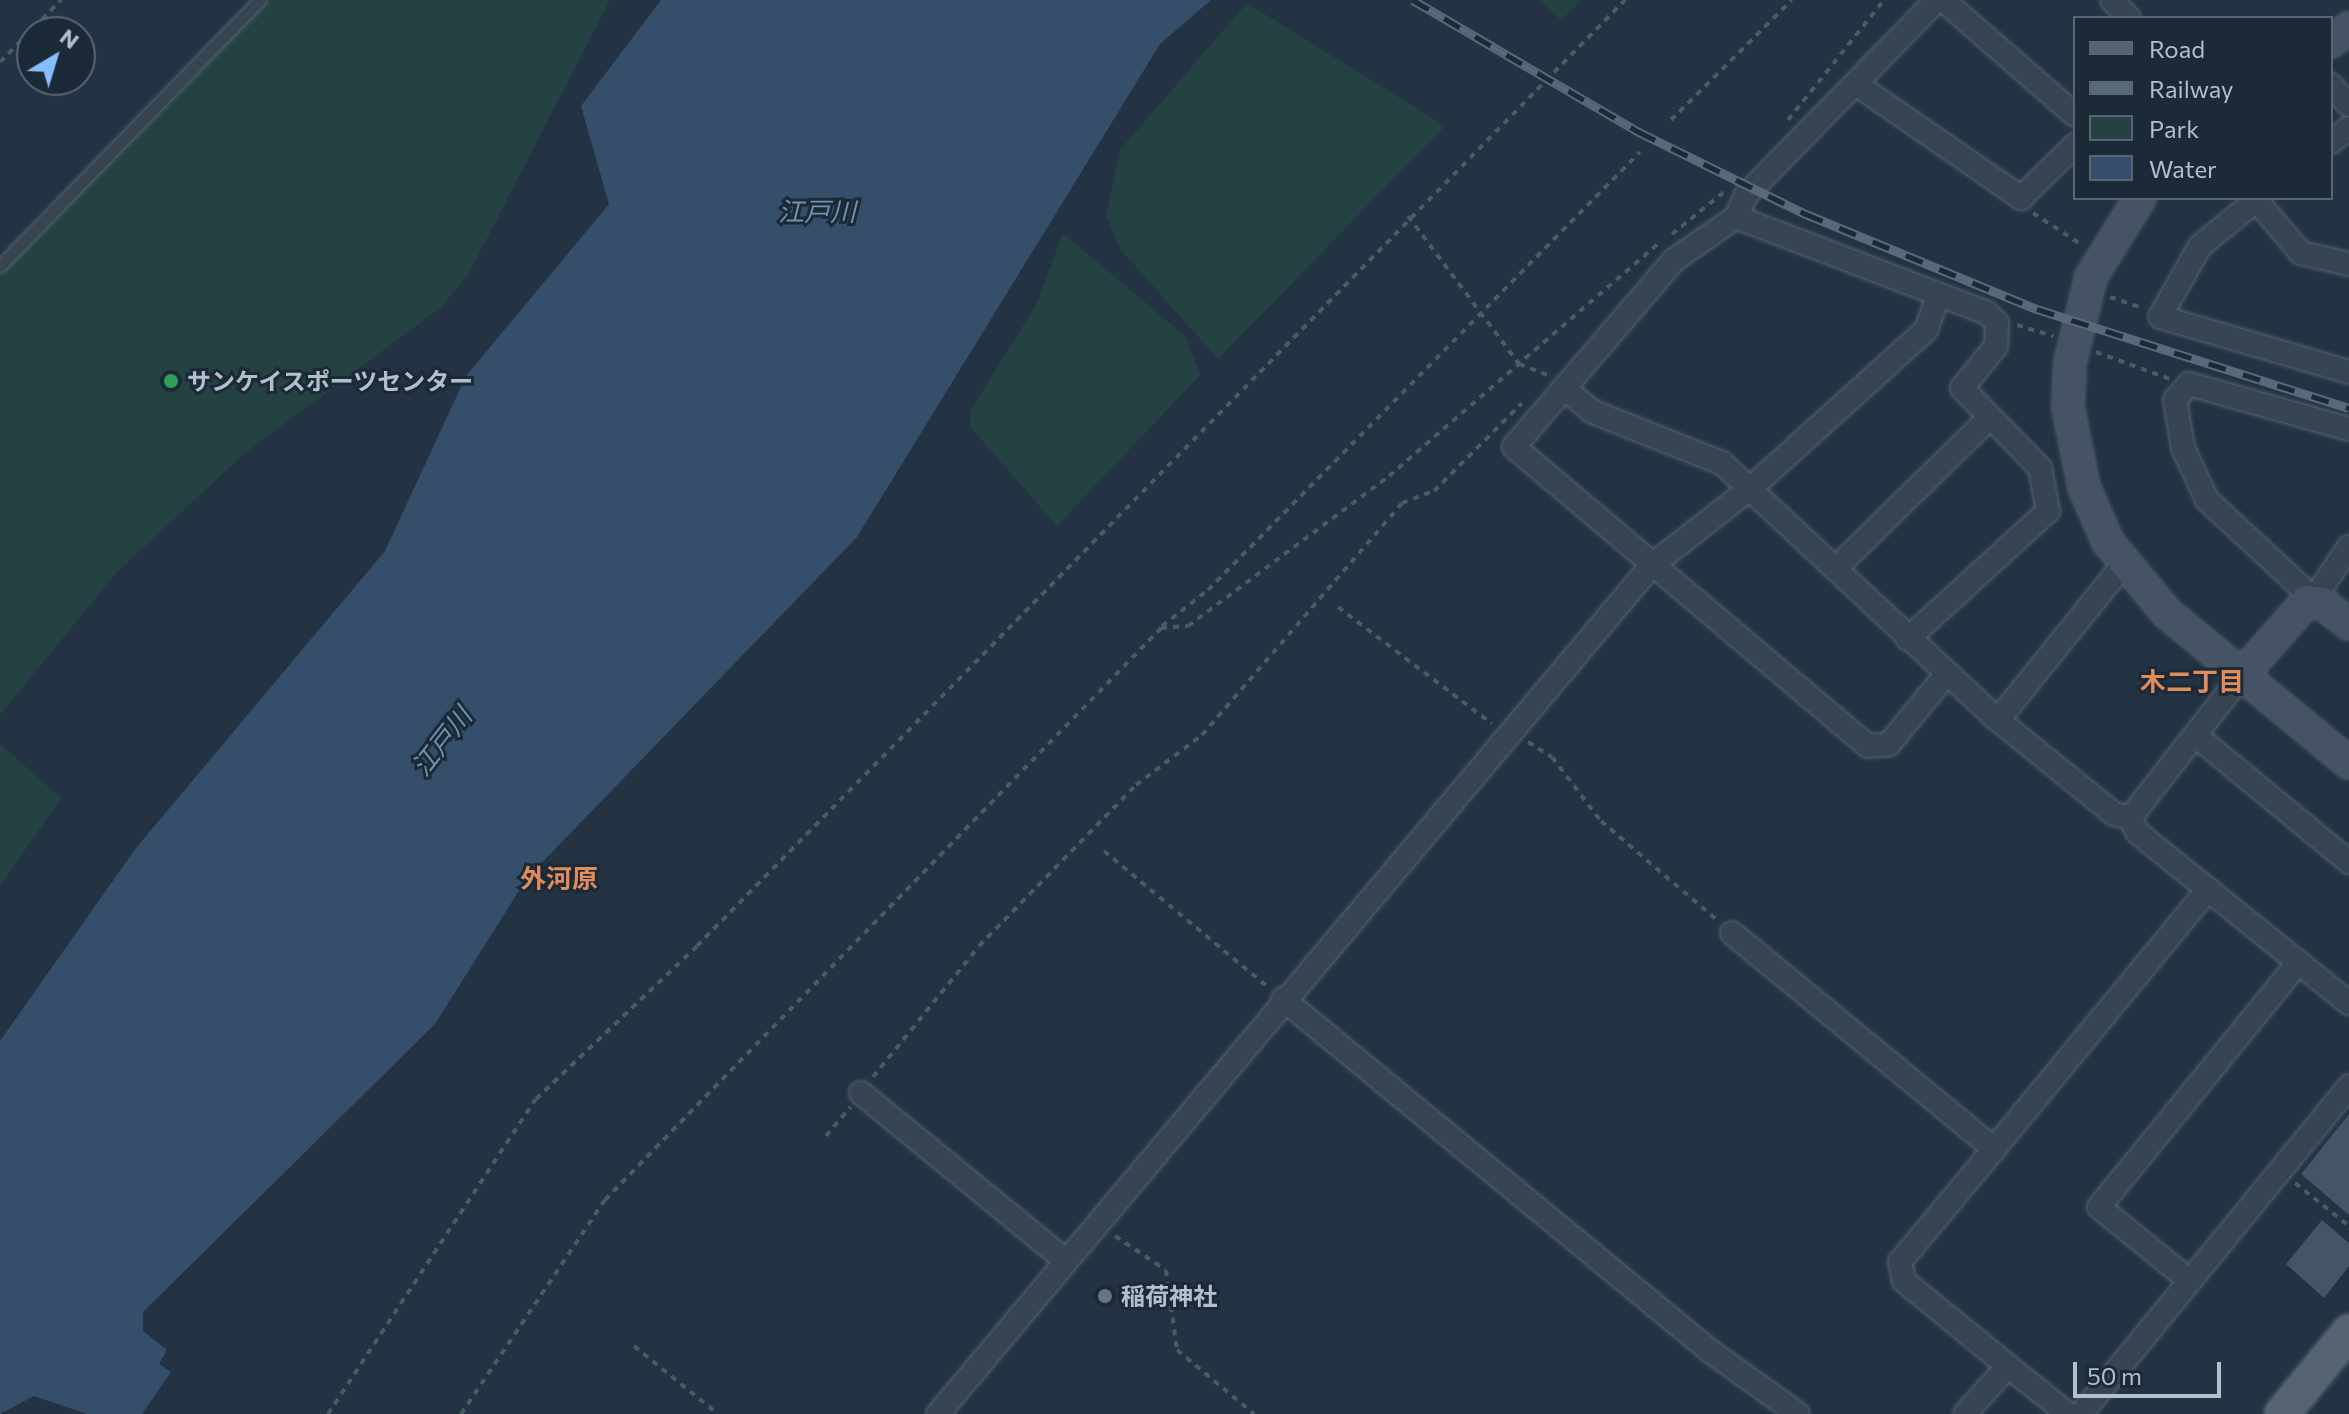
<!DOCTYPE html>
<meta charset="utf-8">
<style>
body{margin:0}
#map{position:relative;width:2349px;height:1414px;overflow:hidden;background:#233343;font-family:Commissioner,"Noto Sans JP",sans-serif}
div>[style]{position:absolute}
.green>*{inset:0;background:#254243}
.water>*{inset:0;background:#354f6b}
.building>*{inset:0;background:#445567}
.path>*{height:4px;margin-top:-2px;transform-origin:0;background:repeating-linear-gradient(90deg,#435f60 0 6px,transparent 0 12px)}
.roads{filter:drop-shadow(0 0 2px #55626f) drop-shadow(0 0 2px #55626f)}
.lane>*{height:11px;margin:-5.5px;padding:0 5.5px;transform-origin:5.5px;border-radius:5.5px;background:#374452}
.street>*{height:22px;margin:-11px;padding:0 11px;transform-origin:11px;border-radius:11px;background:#374452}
.secondary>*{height:30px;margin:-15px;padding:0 15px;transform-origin:15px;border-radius:15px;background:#455365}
.primary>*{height:34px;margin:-17px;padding:0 17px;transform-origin:17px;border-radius:17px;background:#556372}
.rail>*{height:9px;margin-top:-4.5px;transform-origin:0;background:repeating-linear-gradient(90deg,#1c2937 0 18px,#596979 0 36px);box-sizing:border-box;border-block:2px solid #596979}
.dots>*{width:22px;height:22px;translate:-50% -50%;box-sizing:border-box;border:4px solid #1c2937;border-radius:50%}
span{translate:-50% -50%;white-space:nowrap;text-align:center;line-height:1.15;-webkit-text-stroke:6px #1c2937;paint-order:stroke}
.poi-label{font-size:24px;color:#b4bfcc;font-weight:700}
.left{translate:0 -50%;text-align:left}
.water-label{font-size:26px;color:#7192b2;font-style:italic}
.neighbourhood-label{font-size:26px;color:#e08c5c;font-weight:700}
.legend{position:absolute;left:2073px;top:16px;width:260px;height:184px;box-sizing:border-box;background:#1c2937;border:2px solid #596573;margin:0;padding:10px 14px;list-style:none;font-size:24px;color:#b4bfcc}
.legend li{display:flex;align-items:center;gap:16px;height:40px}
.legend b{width:40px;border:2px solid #596573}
.north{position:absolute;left:16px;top:16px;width:80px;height:80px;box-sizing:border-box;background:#1c2937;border:2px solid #596573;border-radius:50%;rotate:38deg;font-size:22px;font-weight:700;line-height:32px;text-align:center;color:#b4bfcc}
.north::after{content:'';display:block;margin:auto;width:28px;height:36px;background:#86bdff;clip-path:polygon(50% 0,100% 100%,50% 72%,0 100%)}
.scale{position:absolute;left:2073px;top:1362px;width:148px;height:36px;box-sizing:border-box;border:4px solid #b4bfcc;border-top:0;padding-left:10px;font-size:24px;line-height:28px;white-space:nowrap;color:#b4bfcc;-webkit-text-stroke:6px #1c2937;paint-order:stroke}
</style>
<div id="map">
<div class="green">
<div style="clip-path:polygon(252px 0,610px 0,468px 275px,440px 308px,244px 454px,116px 573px,0 715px,0 261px)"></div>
<div style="clip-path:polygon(1540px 0,1582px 0,1561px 20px)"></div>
<div style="clip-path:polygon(1247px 3px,1445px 126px,1218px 359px,1120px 249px,1106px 216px,1120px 150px)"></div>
<div style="clip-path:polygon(1063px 233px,1185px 336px,1200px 375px,1057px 526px,970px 427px,970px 411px,1036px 305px)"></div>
<div style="clip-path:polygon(0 744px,61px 798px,0 886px)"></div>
</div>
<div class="water">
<div style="clip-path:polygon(661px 0,1211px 0,1160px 44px,857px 537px,527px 878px,435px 1024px,143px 1312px,143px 1331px,167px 1350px,159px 1364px,171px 1372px,142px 1414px,87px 1414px,34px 1396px,0 1414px,0 1041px,136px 848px,385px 551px,466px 376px,609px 204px,581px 106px)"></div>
</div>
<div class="building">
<div style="clip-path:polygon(2349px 1114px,2349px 1215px,2301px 1174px)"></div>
<div style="clip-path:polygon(2322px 1220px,2349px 1243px,2349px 1266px,2324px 1298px,2286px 1264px)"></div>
</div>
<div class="path">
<div style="left:0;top:62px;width:87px;rotate:-45.5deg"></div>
<div style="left:1671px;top:120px;width:170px;rotate:-44.8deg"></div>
<div style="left:1788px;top:120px;width:154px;rotate:-51.3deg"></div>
<div style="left:2033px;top:213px;width:59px;rotate:33.1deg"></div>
<div style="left:1408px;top:216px;width:185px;rotate:53.1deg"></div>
<div style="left:1519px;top:364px;width:33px;rotate:21deg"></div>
<div style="left:1672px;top:234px;width:67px;rotate:-38.9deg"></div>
<div style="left:2110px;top:297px;width:36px;rotate:19deg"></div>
<div style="left:2017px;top:325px;width:38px;rotate:17deg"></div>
<div style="left:2096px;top:352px;width:79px;rotate:20deg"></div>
<div style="left:1338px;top:607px;width:193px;rotate:37.2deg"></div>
<div style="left:1162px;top:626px;width:58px;rotate:-38deg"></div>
<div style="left:1208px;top:590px;width:615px;rotate:-45.4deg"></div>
<div style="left:1528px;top:742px;width:28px;rotate:32deg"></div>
<div style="left:1552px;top:757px;width:81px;rotate:52.6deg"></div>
<div style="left:1601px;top:821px;width:154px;rotate:40.5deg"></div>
<div style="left:1104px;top:851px;width:214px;rotate:39.7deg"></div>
<div style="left:873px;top:1077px;width:169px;rotate:-51deg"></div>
<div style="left:979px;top:946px;width:225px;rotate:-45.7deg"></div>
<div style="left:1136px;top:785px;width:83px;rotate:-37.1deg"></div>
<div style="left:1202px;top:735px;width:306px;rotate:-49.2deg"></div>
<div style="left:1402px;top:503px;width:34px;rotate:-21deg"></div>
<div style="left:1434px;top:491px;width:124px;rotate:-45deg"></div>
<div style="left:826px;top:1136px;width:38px;rotate:-50deg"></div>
<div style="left:2295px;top:1183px;width:69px;rotate:38.5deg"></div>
<div style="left:1115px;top:1236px;width:61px;rotate:33.7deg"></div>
<div style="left:1166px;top:1270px;width:81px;rotate:82.2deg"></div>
<div style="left:1177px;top:1350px;width:100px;rotate:39.7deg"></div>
<div style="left:634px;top:1346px;width:108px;rotate:39deg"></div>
<div style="left:328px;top:1414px;width:377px;rotate:-56.6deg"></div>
<div style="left:536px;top:1099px;width:222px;rotate:-43.5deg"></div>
<div style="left:697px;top:946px;width:1325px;rotate:-45.55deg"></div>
<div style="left:461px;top:1414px;width:258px;rotate:-56.1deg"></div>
<div style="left:605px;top:1200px;width:798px;rotate:-45.81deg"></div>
<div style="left:1161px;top:628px;width:27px;rotate:-4deg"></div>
<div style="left:1188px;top:626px;width:251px;rotate:-36.7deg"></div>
<div style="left:1389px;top:476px;width:355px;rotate:-40.8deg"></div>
</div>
<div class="roads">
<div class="lane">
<div style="left:0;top:266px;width:372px;rotate:-45.7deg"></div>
</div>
<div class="street">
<div style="left:1937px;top:0;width:273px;rotate:134.4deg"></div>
<div style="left:1746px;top:195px;width:24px;rotate:114deg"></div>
<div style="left:1736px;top:217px;width:75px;rotate:145.3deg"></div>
<div style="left:1674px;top:260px;width:246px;rotate:130.6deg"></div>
<div style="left:1514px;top:447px;width:463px;rotate:40.2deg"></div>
<div style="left:1868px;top:746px;width:21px;rotate:-5deg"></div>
<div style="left:1889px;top:744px;width:88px;rotate:-50.5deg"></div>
<div style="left:1943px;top:0;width:175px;rotate:41.1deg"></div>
<div style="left:2112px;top:0;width:25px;rotate:47deg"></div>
<div style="left:1856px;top:84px;width:201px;rotate:34.6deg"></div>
<div style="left:2021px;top:198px;width:76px;rotate:-44.5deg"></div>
<div style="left:2331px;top:85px;width:27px;rotate:48deg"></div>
<div style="left:2331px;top:142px;width:23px;rotate:-38deg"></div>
<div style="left:2259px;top:198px;width:76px;rotate:140.9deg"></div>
<div style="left:2200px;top:246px;width:81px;rotate:119.4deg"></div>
<div style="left:2160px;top:317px;width:197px;rotate:16.2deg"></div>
<div style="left:2256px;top:200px;width:70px;rotate:49.7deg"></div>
<div style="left:2301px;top:253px;width:49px;rotate:12.9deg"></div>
<div style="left:1736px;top:217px;width:269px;rotate:20.9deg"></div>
<div style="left:1987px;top:313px;width:14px;rotate:45deg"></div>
<div style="left:1997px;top:323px;width:23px;rotate:92deg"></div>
<div style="left:1996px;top:346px;width:54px;rotate:129deg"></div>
<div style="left:1962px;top:388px;width:112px;rotate:45.7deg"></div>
<div style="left:2040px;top:468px;width:44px;rotate:79.5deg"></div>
<div style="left:2048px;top:511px;width:190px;rotate:137.6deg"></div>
<div style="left:1564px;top:388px;width:35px;rotate:40deg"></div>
<div style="left:1591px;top:411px;width:141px;rotate:21.7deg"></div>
<div style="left:1722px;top:463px;width:377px;rotate:43deg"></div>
<div style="left:2349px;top:429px;width:166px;rotate:-164.3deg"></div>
<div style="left:2189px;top:384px;width:21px;rotate:131deg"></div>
<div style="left:2175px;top:400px;width:49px;rotate:80.5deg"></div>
<div style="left:2183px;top:448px;width:57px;rotate:65.2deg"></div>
<div style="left:2207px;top:500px;width:146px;rotate:42.8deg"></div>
<div style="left:2314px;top:599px;width:63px;rotate:-56.1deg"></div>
<div style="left:2123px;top:565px;width:199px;rotate:128.9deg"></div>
<div style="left:1998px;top:720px;width:149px;rotate:39deg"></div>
<div style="left:2114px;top:814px;width:16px;rotate:14deg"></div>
<div style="left:1836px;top:568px;width:211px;rotate:-44.4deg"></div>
<div style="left:2242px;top:675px;width:182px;rotate:128.1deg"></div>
<div style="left:2130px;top:818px;width:17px;rotate:62deg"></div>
<div style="left:2138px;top:833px;width:271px;rotate:38.9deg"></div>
<div style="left:2195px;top:735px;width:200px;rotate:39.5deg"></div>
<div style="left:1732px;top:933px;width:340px;rotate:39.5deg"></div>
<div style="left:1994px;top:1149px;width:337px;rotate:-50.5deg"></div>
<div style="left:1283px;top:999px;width:553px;rotate:39.5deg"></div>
<div style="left:1710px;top:1351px;width:108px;rotate:35.6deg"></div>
<div style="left:861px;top:1093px;width:264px;rotate:39.3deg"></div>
<div style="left:1994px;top:1149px;width:147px;rotate:129.8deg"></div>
<div style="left:1900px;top:1262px;width:19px;rotate:78deg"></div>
<div style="left:1904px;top:1281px;width:134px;rotate:39.3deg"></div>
<div style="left:2190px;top:1281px;width:117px;rotate:-140.9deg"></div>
<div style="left:2099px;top:1207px;width:316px;rotate:-50.8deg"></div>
<div style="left:938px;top:1414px;width:1108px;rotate:-49.94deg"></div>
<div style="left:1651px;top:566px;width:127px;rotate:-38deg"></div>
<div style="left:1751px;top:488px;width:236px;rotate:-42.1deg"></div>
<div style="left:1926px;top:330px;width:37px;rotate:-70deg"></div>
<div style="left:1965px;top:1414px;width:64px;rotate:-48.1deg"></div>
<div style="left:2008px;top:1366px;width:77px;rotate:38.7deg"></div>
<div style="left:2081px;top:1414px;width:424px;rotate:-50.7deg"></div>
</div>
<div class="secondary">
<div style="left:2331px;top:42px;width:23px;rotate:-38deg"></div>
<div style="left:2140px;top:198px;width:93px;rotate:121.8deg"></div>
<div style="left:2091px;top:277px;width:89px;rotate:103.7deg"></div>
<div style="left:2070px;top:363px;width:44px;rotate:92.6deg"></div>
<div style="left:2068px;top:407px;width:82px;rotate:78.7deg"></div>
<div style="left:2084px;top:487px;width:60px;rotate:66.4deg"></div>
<div style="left:2108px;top:542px;width:92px;rotate:50.3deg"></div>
<div style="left:2167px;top:613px;width:236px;rotate:39.5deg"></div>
<div style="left:2242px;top:675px;width:98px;rotate:-48.7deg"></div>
<div style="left:2307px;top:601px;width:15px;rotate:8deg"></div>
<div style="left:2322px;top:603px;width:34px;rotate:38deg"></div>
</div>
<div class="primary">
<div style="left:2282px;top:1414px;width:106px;rotate:-50.7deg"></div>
</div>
</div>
<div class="rail">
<div style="left:1413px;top:0;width:262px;rotate:30.3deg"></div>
<div style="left:1639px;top:132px;width:186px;rotate:26.2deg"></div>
<div style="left:1806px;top:214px;width:250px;rotate:22.4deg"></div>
<div style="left:2037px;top:309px;width:327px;rotate:17.6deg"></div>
</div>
<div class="dots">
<div style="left:171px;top:381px;background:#2e9e5b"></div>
<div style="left:1105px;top:1296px;background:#6b7280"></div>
</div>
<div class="poi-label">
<span class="left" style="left:187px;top:381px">サンケイスポーツセンター</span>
<span class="left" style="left:1121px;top:1296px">稲荷神社</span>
</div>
<div class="water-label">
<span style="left:817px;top:211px">江戸川</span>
<span style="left:441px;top:741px;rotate:-52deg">江戸川</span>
</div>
<div class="neighbourhood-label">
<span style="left:2192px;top:681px">木二丁目</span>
<span style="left:559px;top:878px">外河原</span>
</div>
<ul class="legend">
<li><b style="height:10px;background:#556372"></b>Road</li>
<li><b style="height:10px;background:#596979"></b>Railway</li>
<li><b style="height:22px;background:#254243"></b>Park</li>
<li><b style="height:22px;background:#354f6b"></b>Water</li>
</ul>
<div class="north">N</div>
<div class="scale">50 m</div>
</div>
